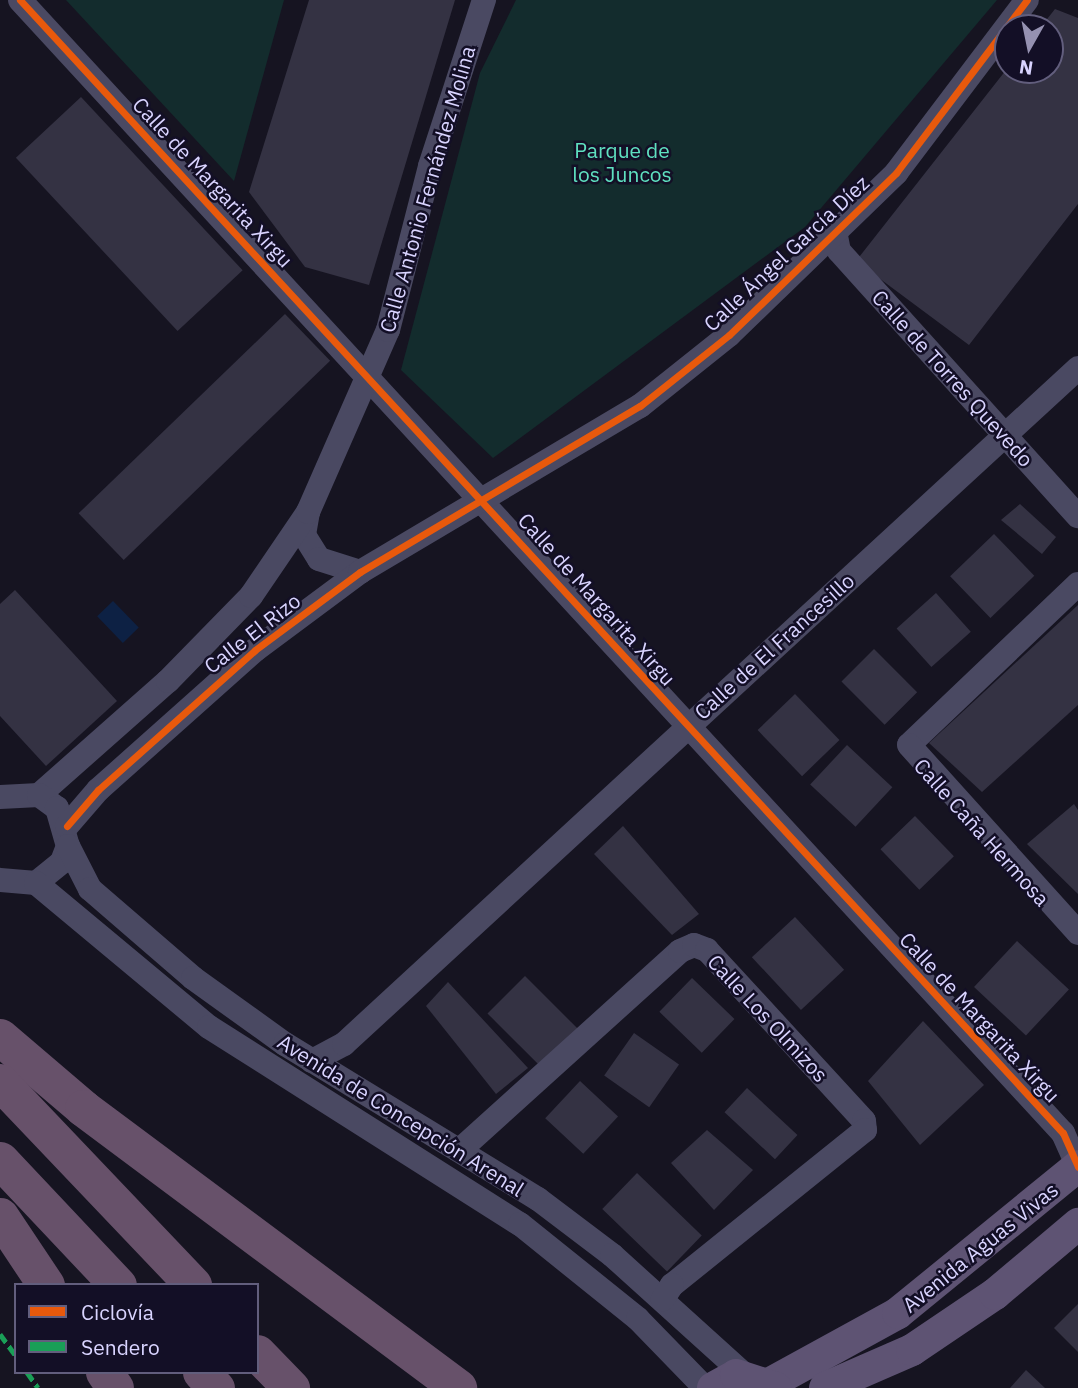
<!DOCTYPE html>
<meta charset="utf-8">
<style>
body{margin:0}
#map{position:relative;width:1078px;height:1388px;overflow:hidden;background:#161421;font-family:"IBM Plex Sans",sans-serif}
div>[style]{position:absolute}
.green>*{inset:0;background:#132c2d}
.water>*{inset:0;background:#0d2144;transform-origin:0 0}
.building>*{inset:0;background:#343243;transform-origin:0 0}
.minor>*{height:24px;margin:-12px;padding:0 12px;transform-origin:12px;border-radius:12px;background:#4a4962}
.major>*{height:32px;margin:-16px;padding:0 16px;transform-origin:16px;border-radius:16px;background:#5e5373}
.highway>*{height:37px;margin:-18.5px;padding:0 18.5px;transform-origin:18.5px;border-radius:18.5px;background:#67516a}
.quiet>*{height:5px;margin-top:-2.5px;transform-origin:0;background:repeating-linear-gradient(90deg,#1a9f57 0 10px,transparent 0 15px)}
.cycleway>*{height:7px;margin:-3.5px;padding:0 3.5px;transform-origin:3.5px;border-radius:3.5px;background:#e8590c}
span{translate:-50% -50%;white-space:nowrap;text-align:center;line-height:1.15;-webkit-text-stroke:5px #130f26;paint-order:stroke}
.park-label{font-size:21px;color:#5fe0c0}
.street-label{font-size:21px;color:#d9d4ff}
.legend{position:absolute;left:14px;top:1283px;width:245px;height:91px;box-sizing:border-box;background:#130f26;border:2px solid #625e7d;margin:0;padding:9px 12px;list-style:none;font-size:21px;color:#d9d4ff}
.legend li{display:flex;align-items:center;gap:14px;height:35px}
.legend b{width:35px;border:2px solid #625e7d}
.north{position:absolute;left:994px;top:14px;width:70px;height:70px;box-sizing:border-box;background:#130f26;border:2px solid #625e7d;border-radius:50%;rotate:189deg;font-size:19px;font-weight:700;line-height:28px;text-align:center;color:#d9d4ff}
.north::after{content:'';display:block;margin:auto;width:24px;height:32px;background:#9591b1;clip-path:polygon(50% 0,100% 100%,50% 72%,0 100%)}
</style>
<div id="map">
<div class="green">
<div style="clip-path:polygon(66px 0,284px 0,234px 181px)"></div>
<div style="clip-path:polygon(516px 0,997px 0,805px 227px,493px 458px,401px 370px,480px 73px)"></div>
</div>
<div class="water">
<div style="left:113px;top:601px;width:37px;height:22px;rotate:46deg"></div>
</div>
<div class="building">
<div style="clip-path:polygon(309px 0,455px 0,369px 285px,305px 267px,249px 192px)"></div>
<div style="clip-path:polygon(1055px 9px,1078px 18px,1078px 204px,969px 345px,856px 261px,1006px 70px,1050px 70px,1050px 28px,1040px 28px)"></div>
<div style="left:81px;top:97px;width:237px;height:89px;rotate:47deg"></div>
<div style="left:285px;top:314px;width:65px;height:287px;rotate:46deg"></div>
<div style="clip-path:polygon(1020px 504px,1056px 537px,1042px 554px,1001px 520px)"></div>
<div style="left:994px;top:534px;width:58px;height:61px;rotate:46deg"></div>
<div style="clip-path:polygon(15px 590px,117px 701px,46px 766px,0 716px,0 604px)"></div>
<div style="left:936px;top:593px;width:52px;height:53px;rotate:48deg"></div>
<div style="clip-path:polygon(1078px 605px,1078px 705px,982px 792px,929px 743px)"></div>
<div style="left:874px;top:649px;width:61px;height:46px;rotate:45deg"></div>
<div style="left:795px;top:694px;width:64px;height:52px;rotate:46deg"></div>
<div style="left:847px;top:745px;width:62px;height:54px;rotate:43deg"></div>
<div style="clip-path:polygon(1074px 804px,1078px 810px,1078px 894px,1027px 844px)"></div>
<div style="left:915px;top:816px;width:56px;height:48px;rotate:46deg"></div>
<div style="clip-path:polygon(623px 826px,699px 914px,672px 935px,594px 854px)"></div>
<div style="left:795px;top:917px;width:72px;height:59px;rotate:47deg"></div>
<div style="left:1017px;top:941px;width:71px;height:63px;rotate:43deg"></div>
<div style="left:525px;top:976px;width:74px;height:53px;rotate:45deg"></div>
<div style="left:692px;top:978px;width:59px;height:47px;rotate:44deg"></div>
<div style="clip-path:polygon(448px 982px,528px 1068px,496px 1094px,426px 1006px)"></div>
<div style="clip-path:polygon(923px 1021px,984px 1085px,920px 1145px,868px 1081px)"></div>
<div style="left:634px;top:1033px;width:55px;height:52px;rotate:35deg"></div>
<div style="left:580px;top:1081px;width:52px;height:51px;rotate:43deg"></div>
<div style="left:747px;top:1088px;width:69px;height:33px;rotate:43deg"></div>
<div style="clip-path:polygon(707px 1130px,753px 1170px,714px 1210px,671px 1163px)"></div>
<div style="left:637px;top:1173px;width:90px;height:50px;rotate:44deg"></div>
<div style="clip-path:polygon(1078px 1304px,1078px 1352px,1054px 1328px)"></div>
<div style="clip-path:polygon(1026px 1370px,1045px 1388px,1010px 1388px)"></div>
</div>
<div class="minor">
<div style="left:20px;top:0;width:1540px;rotate:47.37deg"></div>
<div style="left:1063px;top:1133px;width:37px;rotate:66deg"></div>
<div style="left:836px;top:236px;width:15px;rotate:79deg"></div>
<div style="left:839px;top:251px;width:357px;rotate:48deg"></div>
<div style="left:308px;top:512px;width:23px;rotate:100deg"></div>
<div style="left:304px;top:535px;width:28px;rotate:58deg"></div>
<div style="left:319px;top:559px;width:43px;rotate:17.6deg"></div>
<div style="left:1078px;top:584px;width:233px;rotate:136.4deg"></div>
<div style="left:909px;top:745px;width:253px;rotate:48deg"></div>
<div style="left:39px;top:795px;width:172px;rotate:-41.5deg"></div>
<div style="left:168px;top:681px;width:119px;rotate:-45.7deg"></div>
<div style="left:251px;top:596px;width:102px;rotate:-55.8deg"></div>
<div style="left:308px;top:512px;width:199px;rotate:-66.3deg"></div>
<div style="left:388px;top:330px;width:169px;rotate:-75.6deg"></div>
<div style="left:430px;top:166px;width:175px;rotate:-72deg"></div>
<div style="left:0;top:797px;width:39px;rotate:-3deg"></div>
<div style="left:39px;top:795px;width:22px;rotate:36deg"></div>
<div style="left:57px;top:808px;width:40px;rotate:74deg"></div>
<div style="left:68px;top:846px;width:17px;rotate:111deg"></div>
<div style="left:62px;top:862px;width:33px;rotate:141deg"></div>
<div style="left:36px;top:883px;width:36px;rotate:-175deg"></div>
<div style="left:67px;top:826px;width:48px;rotate:-49.3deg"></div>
<div style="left:98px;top:790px;width:210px;rotate:-41.7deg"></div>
<div style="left:255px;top:650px;width:131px;rotate:-36.6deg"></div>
<div style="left:360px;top:572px;width:326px;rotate:-30.7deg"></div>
<div style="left:640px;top:406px;width:114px;rotate:-38.6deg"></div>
<div style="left:729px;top:335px;width:233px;rotate:-44.1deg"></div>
<div style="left:896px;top:173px;width:217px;rotate:-52.9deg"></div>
<div style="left:68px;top:846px;width:48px;rotate:62.9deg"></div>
<div style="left:90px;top:889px;width:136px;rotate:40.8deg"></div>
<div style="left:193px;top:978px;width:113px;rotate:35.7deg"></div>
<div style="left:285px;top:1044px;width:297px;rotate:31.5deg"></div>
<div style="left:538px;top:1199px;width:93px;rotate:37.1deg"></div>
<div style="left:612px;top:1255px;width:181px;rotate:42.1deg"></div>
<div style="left:36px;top:883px;width:225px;rotate:39.8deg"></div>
<div style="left:209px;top:1027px;width:368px;rotate:32.4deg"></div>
<div style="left:520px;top:1224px;width:151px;rotate:38.8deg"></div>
<div style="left:638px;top:1319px;width:96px;rotate:45.8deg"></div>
<div style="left:312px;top:1061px;width:36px;rotate:-28deg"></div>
<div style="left:344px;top:1044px;width:998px;rotate:-42.64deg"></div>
<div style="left:461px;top:1149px;width:295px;rotate:-42.1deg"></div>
<div style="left:680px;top:951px;width:15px;rotate:-23deg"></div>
<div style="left:694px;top:945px;width:14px;rotate:21deg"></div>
<div style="left:707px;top:950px;width:232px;rotate:47.4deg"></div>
<div style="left:864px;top:1121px;width:9px;rotate:84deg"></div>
<div style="left:865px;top:1130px;width:248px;rotate:141.2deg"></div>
<div style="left:672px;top:1285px;width:17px;rotate:123deg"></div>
</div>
<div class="major">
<div style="left:769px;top:1384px;width:147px;rotate:-28.8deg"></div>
<div style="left:898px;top:1313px;width:232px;rotate:-39.2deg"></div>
<div style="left:713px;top:1388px;width:26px;rotate:-29deg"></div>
<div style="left:736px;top:1375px;width:42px;rotate:18deg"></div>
<div style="left:825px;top:1388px;width:95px;rotate:-23.6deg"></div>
<div style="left:912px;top:1350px;width:100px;rotate:-34deg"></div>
<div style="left:995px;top:1294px;width:109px;rotate:-40.1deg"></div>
</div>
<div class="highway">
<div style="left:0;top:1037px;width:109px;rotate:40.5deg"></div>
<div style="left:83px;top:1108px;width:468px;rotate:36.7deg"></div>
<div style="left:0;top:1082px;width:280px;rotate:46.4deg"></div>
<div style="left:0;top:1160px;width:172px;rotate:46.7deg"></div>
<div style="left:0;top:1216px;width:83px;rotate:56.3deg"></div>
<div style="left:257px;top:1353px;width:49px;rotate:45.8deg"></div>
<div style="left:104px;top:1372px;width:19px;rotate:55deg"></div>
<div style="left:201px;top:1372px;width:22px;rotate:47deg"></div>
</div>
<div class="quiet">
<div style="left:0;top:1334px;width:27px;rotate:54deg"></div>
<div style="left:27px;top:1372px;width:19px;rotate:55deg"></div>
</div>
<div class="cycleway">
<div style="left:20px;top:0;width:1540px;rotate:47.37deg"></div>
<div style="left:1063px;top:1133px;width:37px;rotate:66deg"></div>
<div style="left:67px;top:826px;width:48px;rotate:-49.3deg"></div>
<div style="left:98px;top:790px;width:210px;rotate:-41.7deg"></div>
<div style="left:255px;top:650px;width:131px;rotate:-36.6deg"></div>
<div style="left:360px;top:572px;width:326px;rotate:-30.7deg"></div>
<div style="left:640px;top:406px;width:114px;rotate:-38.6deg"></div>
<div style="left:729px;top:335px;width:233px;rotate:-44.1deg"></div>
<div style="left:896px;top:173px;width:217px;rotate:-52.9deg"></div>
</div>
<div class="park-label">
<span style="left:622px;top:162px">Parque de<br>los Juncos</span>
</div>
<div class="street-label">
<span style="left:213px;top:182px;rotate:47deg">Calle de Margarita Xirgu</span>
<span style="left:427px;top:189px;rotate:-74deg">Calle Antonio Fernández Molina</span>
<span style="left:786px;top:253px;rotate:-43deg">Calle Ángel García Díez</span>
<span style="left:953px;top:378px;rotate:48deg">Calle de Torres Quevedo</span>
<span style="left:597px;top:599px;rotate:48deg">Calle de Margarita Xirgu</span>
<span style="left:252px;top:633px;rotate:-38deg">Calle El Rizo</span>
<span style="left:774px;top:646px;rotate:-42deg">Calle de El Francesillo</span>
<span style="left:982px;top:832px;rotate:48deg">Calle Caña Hermosa</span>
<span style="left:980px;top:1017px;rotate:47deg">Calle de Margarita Xirgu</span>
<span style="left:768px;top:1018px;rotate:47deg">Calle Los Olmizos</span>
<span style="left:401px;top:1115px;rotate:32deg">Avenida de Concepción Arenal</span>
<span style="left:980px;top:1247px;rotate:-39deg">Avenida Aguas Vivas</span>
</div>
<ul class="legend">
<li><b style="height:9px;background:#e8590c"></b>Ciclovía</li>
<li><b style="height:9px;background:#1a9f57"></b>Sendero</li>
</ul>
<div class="north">N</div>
</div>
